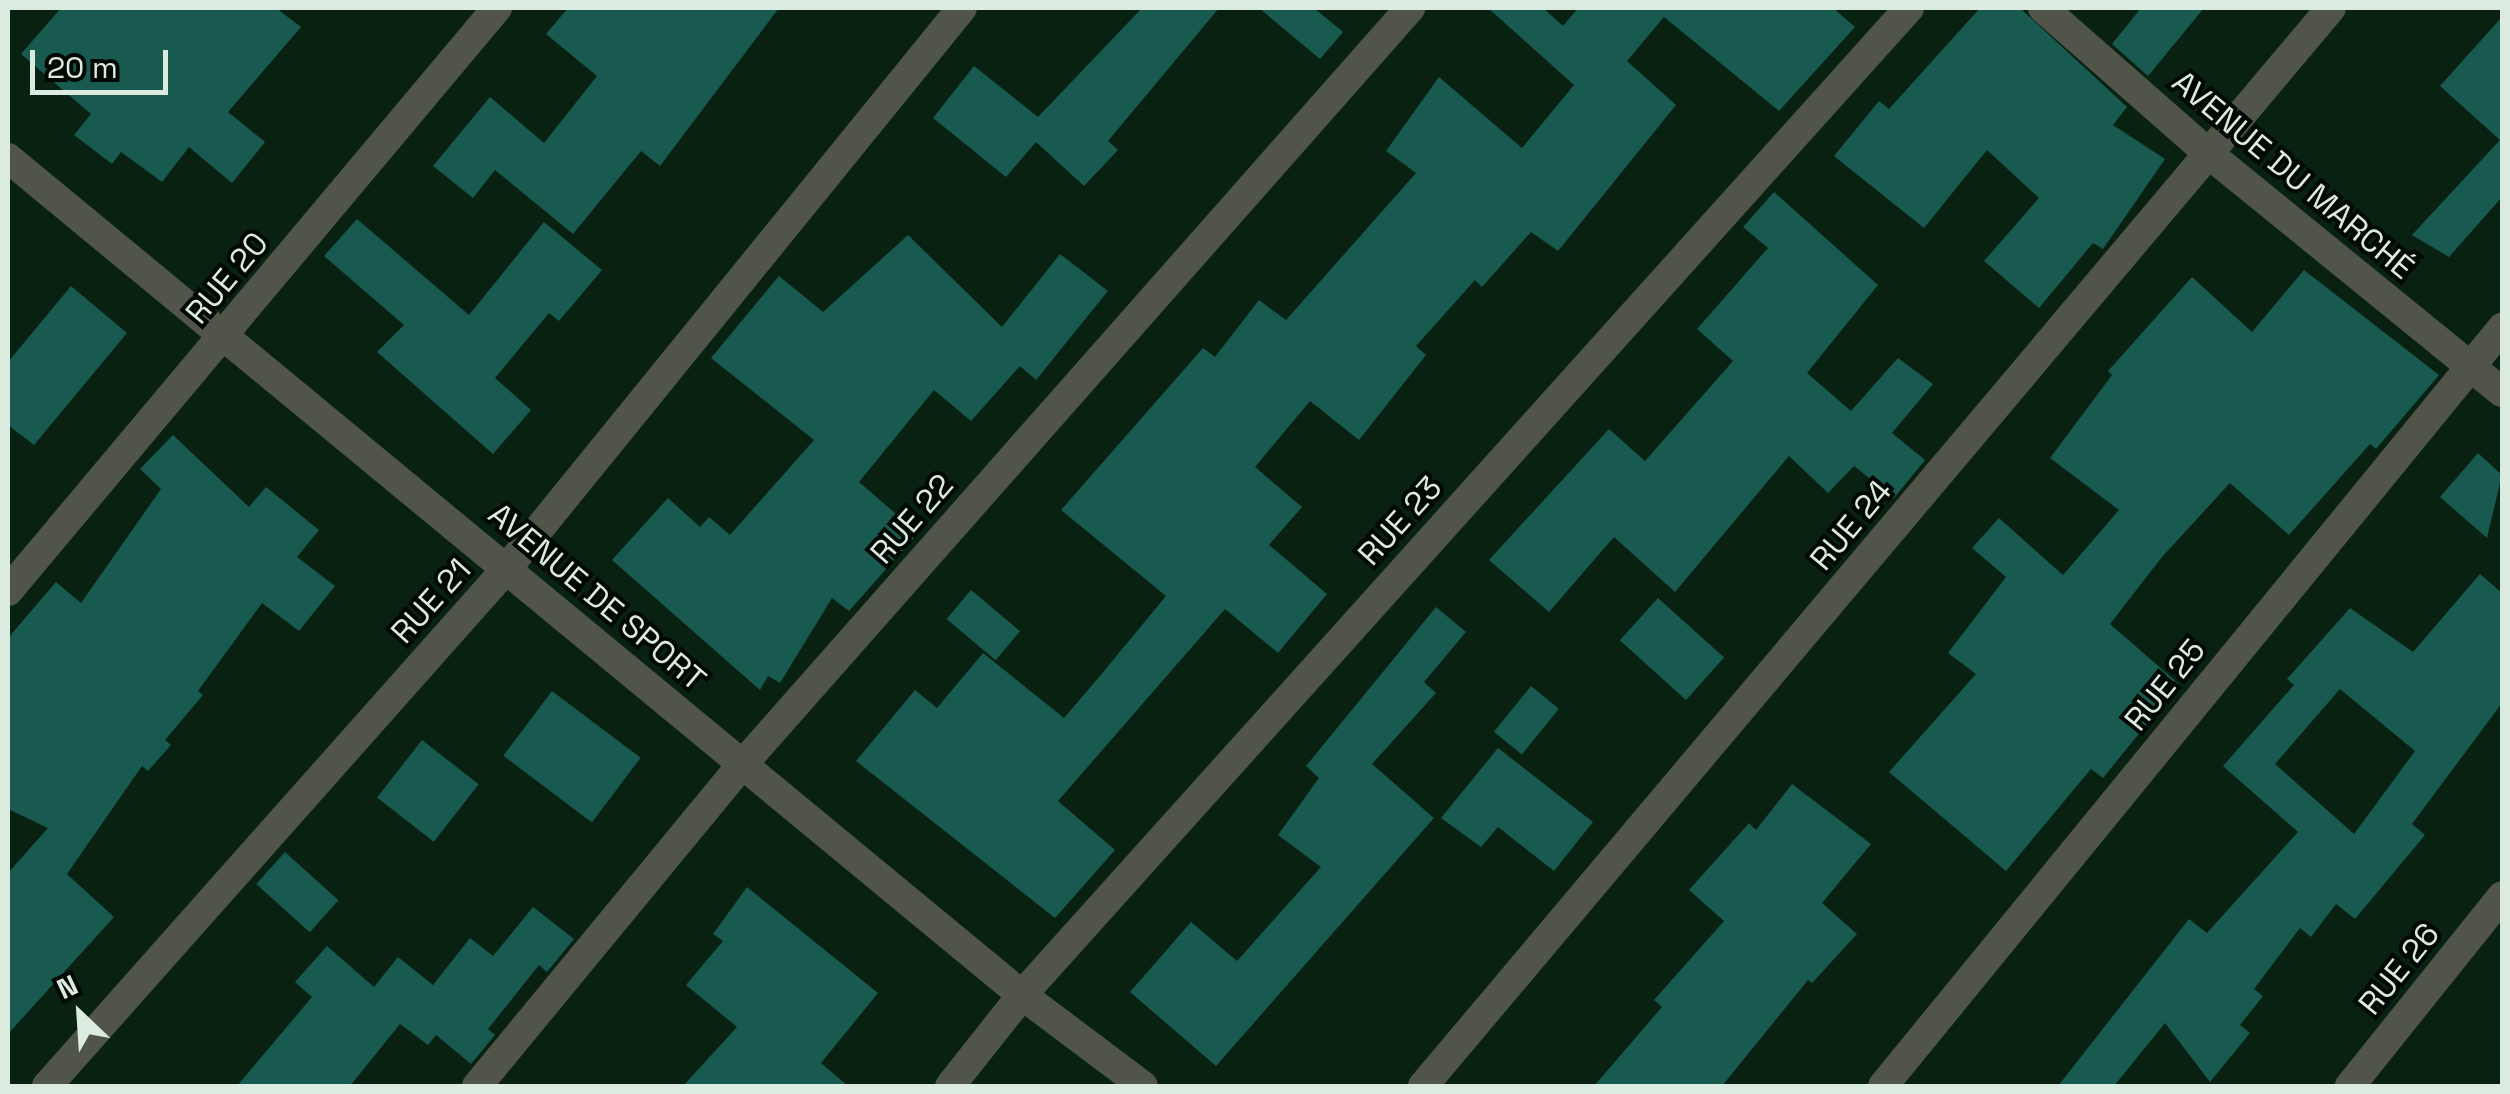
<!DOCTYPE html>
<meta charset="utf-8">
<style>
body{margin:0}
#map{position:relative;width:2510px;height:1094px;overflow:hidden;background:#082111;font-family:"Space Grotesk",sans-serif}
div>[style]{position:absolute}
.building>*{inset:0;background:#185950;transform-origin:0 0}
.street>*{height:30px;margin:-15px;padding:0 15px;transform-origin:15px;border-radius:15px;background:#515549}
span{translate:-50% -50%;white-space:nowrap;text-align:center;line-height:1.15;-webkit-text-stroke:8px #020803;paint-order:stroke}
.street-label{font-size:32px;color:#dcebe0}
.frame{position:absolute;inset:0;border:10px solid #dcebe0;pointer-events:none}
.north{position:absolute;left:30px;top:964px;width:100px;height:100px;-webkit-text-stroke:8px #020803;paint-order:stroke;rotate:335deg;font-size:28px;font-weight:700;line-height:40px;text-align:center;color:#dcebe0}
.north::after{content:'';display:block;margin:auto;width:35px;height:45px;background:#dcebe0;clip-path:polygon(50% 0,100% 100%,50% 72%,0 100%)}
.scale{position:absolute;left:30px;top:50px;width:138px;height:45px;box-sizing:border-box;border:5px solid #dcebe0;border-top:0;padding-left:12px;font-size:30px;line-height:35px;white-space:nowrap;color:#dcebe0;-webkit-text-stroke:8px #020803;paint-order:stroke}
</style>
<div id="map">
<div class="building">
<div style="clip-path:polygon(61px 8px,276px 8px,301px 27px,228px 112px,265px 142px,232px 183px,189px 147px,162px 182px,121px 152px,112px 164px,74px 135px,91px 114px,21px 54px)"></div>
<div style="clip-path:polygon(568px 8px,779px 8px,660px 166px,641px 151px,573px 234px,495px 170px,473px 198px,433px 166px,490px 97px,544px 143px,597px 76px,546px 34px)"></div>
<div style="clip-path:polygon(1142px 8px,1219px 8px,1108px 141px,1118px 150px,1084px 186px,1036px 142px,1006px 177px,933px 118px,974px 66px,1038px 117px)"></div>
<div style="clip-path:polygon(1259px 8px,1314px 8px,1343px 32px,1320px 59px)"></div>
<div style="clip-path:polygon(1488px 8px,1543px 8px,1563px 26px,1578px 8px,1833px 8px,1855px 27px,1779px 111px,1664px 17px,1627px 61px,1676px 105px,1558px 251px,1531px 232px,1482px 287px,1475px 280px,1416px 346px,1426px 355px,1359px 440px,1310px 401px,1255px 467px,1302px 507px,1269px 545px,1327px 594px,1278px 653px,1225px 609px,1058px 801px,1115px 850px,1055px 918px,856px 761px,915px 690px,937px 708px,983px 653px,1064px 718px,1099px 677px,1166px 596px,1061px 510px,1203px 348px,1215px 357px,1259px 300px,1286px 320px,1416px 173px,1386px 151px,1439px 77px,1522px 148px,1574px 85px)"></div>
<div style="clip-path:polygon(1980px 8px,2020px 8px,2127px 107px,2113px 125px,2165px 159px,2103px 249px,2093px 243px,2039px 308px,1984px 261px,2039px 198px,1987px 150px,1924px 228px,1834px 156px,1879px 101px,1889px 109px)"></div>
<div style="clip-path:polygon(2141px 8px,2204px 8px,2148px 76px,2112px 44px)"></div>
<div style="clip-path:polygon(2502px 17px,2502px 197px,2449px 257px,2412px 235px,2500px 140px,2440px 86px)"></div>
<div style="clip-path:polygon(1774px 192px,1878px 285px,1807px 373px,1851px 411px,1898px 358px,1933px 384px,1892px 433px,1925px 460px,1894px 498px,1854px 466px,1828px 493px,1789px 456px,1675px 592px,1614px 537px,1549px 612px,1489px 560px,1609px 429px,1645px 461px,1733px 361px,1697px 329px,1768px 248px,1743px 227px)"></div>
<div style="clip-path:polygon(357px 219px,469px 315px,544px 222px,602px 270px,559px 321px,549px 313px,495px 378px,531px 410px,493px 454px,377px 352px,404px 325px,324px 256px)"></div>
<div style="clip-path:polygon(908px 235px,1002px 327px,1060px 254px,1108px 291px,1036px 380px,1020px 366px,971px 421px,934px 390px,859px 482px,918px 533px,849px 611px,832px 598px,780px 683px,768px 676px,760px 690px,612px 560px,668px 498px,700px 527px,709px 517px,730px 535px,814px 440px,711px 358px,779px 276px,823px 312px)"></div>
<div style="clip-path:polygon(2304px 270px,2439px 375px,2376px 449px,2370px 444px,2289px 535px,2230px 483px,2162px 557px,2110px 624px,2179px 684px,2103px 778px,2091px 769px,2006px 871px,1889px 772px,1976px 674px,1948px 653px,2006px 577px,1972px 548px,1999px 518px,2063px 575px,2119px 510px,2050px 458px,2112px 375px,2108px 371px,2192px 277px,2252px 332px)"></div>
<div style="clip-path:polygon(71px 286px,127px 333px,34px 445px,8px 425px,8px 362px)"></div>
<div style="clip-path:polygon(173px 435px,249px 507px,266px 487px,319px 530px,297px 557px,335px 586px,299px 631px,262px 603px,198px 691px,203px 695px,165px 740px,171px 745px,148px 771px,142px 766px,67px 874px,114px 917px,8px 1034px,8px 873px,48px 828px,8px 809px,8px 638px,56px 582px,81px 603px,161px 489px,140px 469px)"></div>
<div style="clip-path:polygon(2478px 453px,2502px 475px,2487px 538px,2440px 497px)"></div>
<div style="clip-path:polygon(evenodd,2480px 574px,2502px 593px,2502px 703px,2412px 824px,2425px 835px,2355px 919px,2336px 904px,2311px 937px,2300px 928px,2254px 989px,2263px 996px,2240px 1025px,2250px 1033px,2210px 1082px,2165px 1023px,2114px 1086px,2058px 1086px,2189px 919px,2207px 933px,2298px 832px,2223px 766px,2294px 685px,2287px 679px,2350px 608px,2413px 652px,2480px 574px,2340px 689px,2415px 751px,2354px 834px,2275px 764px,2340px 689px)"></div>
<div style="left:971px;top:590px;width:64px;height:38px;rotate:40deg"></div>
<div style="left:1658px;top:598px;width:89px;height:57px;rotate:42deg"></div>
<div style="clip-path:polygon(1436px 607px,1466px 632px,1424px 682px,1436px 693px,1372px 764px,1434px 818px,1216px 1066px,1130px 992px,1191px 922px,1237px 961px,1321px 867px,1278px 835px,1319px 778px,1306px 766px)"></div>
<div style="left:1531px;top:686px;width:36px;height:59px;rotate:39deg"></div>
<div style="left:552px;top:691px;width:111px;height:81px;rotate:37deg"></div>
<div style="left:422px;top:740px;width:72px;height:73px;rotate:38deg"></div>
<div style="clip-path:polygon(1498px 748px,1593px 822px,1554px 871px,1498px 827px,1481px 847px,1441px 818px)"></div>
<div style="clip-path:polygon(1792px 784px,1871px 844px,1822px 903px,1857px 934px,1812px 983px,1808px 980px,1722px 1086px,1594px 1086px,1662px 1007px,1654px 1000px,1724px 921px,1689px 890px,1749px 823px,1756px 830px)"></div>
<div style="left:285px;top:852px;width:72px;height:43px;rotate:42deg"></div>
<div style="clip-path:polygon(747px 887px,878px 993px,821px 1063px,848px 1086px,683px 1086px,737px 1027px,686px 985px,723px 941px,713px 934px)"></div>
<div style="clip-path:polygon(533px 907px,574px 939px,547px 972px,539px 965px,488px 1029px,495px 1035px,471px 1064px,436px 1035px,428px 1045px,400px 1024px,350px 1086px,237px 1086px,312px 997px,295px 982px,327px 946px,374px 987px,398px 957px,433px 985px,470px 938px,493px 956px)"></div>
</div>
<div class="street">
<div style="left:2043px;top:8px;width:221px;rotate:41.3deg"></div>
<div style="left:2209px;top:154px;width:377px;rotate:39.1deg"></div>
<div style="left:8px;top:158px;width:1315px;rotate:39.54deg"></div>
<div style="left:1022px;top:995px;width:151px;rotate:36.9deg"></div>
<div style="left:8px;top:591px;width:761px;rotate:-50.01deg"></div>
<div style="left:47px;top:1086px;width:694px;rotate:-48.39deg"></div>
<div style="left:508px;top:567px;width:720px;rotate:-50.92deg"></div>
<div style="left:477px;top:1086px;width:416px;rotate:-50.5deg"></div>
<div style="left:742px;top:765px;width:1010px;rotate:-48.57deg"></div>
<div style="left:950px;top:1086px;width:116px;rotate:-51.6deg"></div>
<div style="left:1022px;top:995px;width:1327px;rotate:-48.05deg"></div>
<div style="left:1423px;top:1086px;width:1409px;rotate:-49.89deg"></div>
<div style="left:1883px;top:1086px;width:979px;rotate:-50.76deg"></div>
<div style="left:2350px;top:1086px;width:243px;rotate:-51.3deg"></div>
</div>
<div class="street-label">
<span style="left:2293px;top:175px;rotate:40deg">AVENUE DU MARCHÉ</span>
<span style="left:227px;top:278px;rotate:-50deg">RUE 20</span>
<span style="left:912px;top:519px;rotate:-49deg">RUE 22</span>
<span style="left:1400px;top:521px;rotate:-48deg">RUE 23</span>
<span style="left:1851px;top:525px;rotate:-50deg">RUE 24</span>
<span style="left:597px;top:597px;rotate:40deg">AVENUE DE SPORT</span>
<span style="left:431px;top:601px;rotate:-48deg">RUE 21</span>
<span style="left:2165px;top:685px;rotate:-51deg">RUE 25</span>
<span style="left:2399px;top:969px;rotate:-51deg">RUE 26</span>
</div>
<div class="frame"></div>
<div class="north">N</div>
<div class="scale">20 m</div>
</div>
